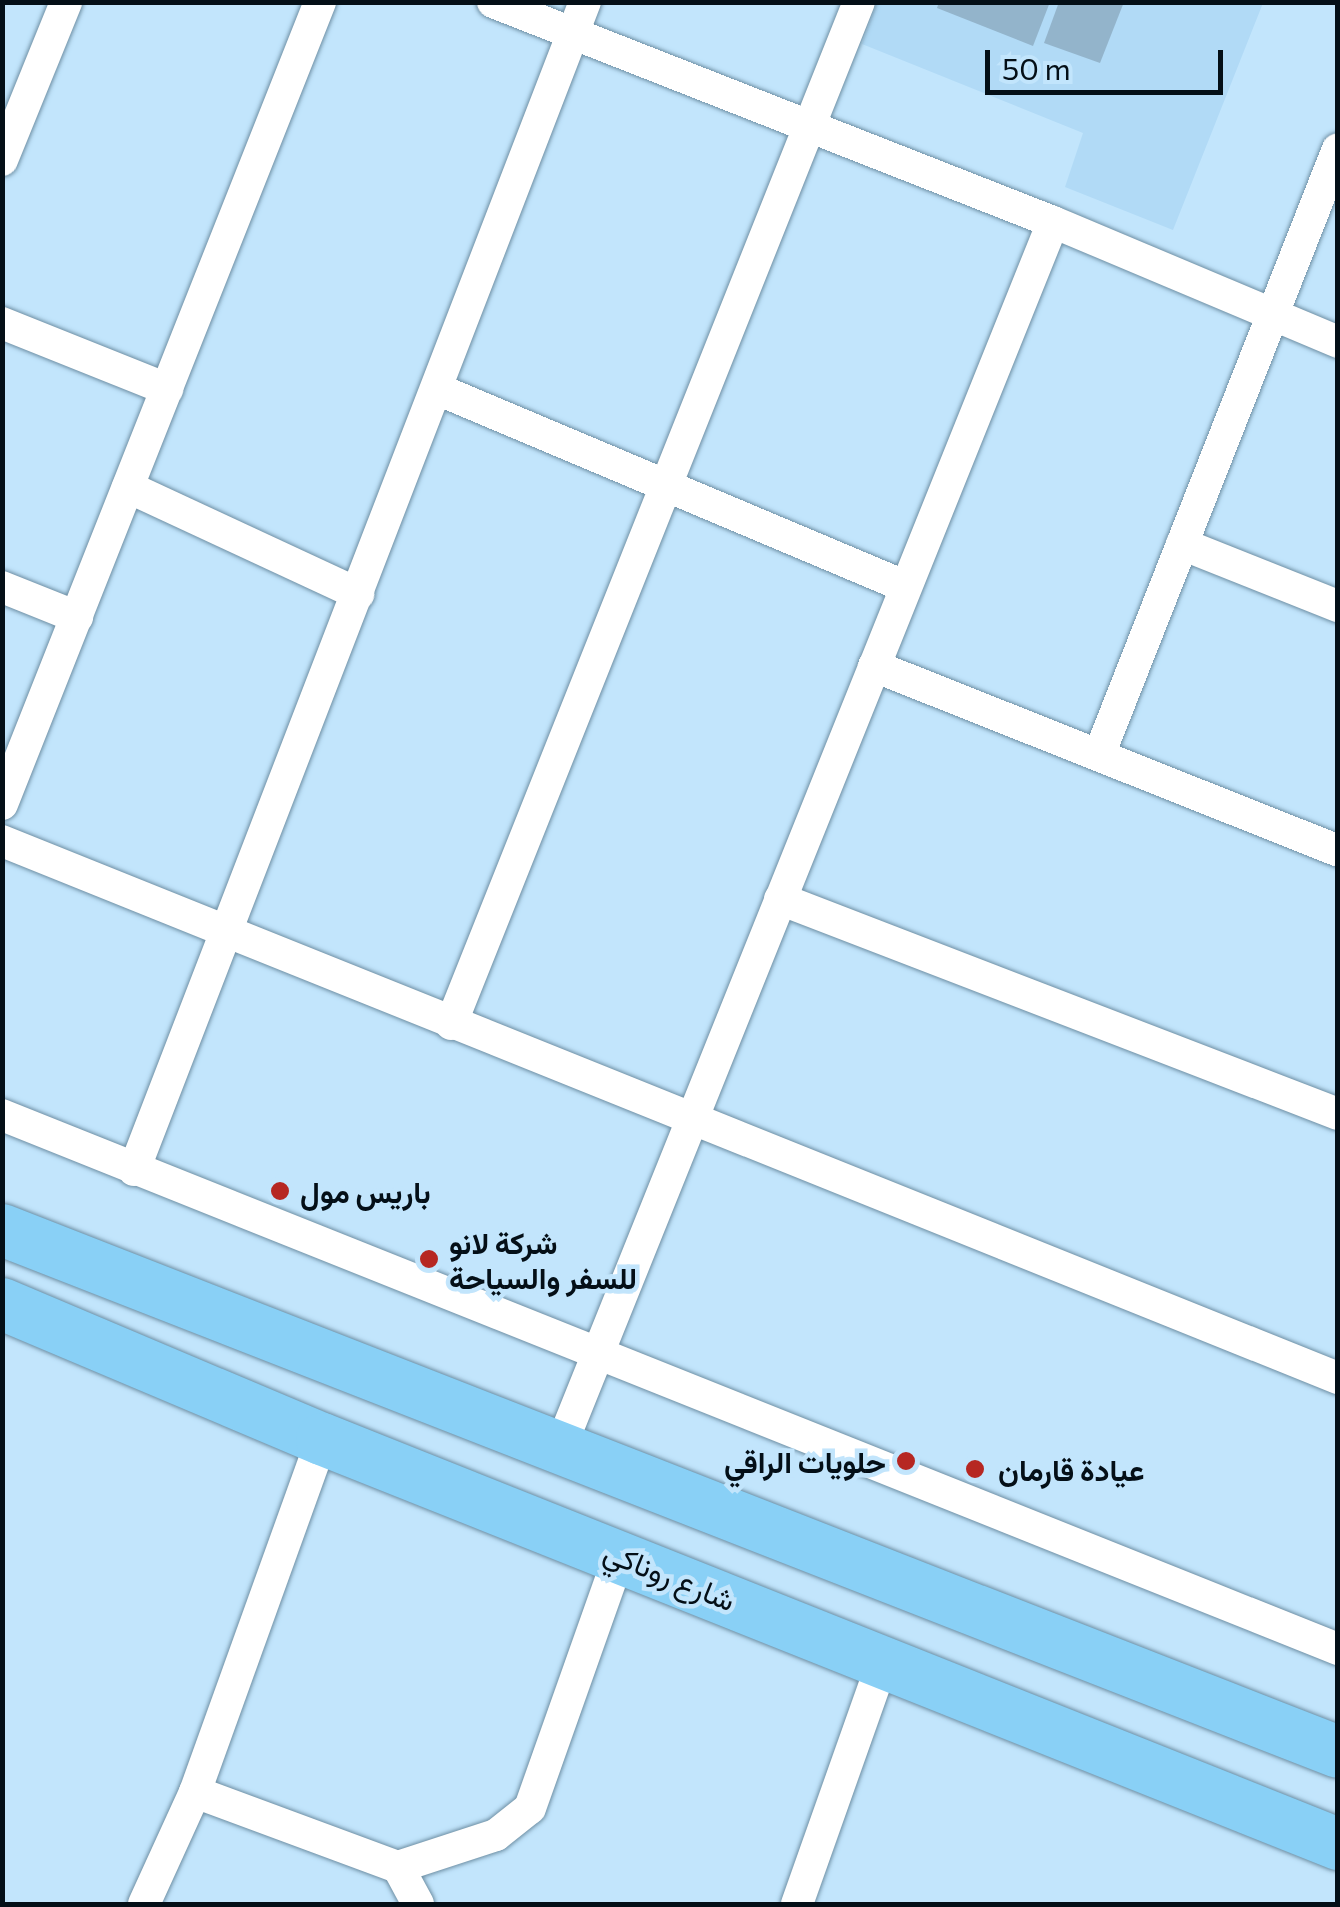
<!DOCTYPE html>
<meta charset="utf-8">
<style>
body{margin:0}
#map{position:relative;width:1340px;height:1907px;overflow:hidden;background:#c2e5fc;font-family:Commissioner,Vazirmatn,sans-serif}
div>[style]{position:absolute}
.built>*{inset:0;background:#b1daf6}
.building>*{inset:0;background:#93b4cb}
.roads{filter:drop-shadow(0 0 2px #6e8fa4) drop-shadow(0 0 2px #6e8fa4)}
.street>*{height:32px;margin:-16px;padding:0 16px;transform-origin:16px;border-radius:16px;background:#fff}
.primary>*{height:52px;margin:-26px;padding:0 26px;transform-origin:26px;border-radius:26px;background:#89d0f6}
.dots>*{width:28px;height:28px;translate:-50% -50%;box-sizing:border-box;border:5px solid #c2e5fc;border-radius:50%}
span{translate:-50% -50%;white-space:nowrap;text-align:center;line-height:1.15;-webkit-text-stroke:9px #c2e5fc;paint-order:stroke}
.poi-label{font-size:30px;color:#040f17;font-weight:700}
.left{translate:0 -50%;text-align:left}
.right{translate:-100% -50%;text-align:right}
.street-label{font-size:30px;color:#040f17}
.frame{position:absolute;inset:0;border:5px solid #040f17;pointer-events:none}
.scale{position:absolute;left:985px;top:50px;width:238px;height:45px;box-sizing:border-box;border:5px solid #040f17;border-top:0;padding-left:12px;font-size:30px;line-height:35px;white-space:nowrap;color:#040f17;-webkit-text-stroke:8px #c2e5fc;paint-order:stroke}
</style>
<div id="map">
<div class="built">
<div style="clip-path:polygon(877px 3px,1263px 3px,1173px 230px,1065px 187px,1083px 133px,862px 44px)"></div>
</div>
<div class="building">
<div style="clip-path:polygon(939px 2px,1050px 2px,1033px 46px,937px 8px)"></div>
<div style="clip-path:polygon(1059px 2px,1124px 2px,1100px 63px,1044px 43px)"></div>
</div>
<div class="roads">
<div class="street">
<div style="left:493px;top:2px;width:602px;rotate:21.45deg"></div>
<div style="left:1053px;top:222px;width:309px;rotate:22.8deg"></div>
<div style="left:2px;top:160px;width:170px;rotate:-67.9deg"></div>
<div style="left:2px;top:323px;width:178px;rotate:21.8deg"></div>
<div style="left:437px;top:389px;width:507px;rotate:22.87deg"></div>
<div style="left:128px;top:487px;width:254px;rotate:24.9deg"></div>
<div style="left:1182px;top:544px;width:168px;rotate:21.7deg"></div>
<div style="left:2px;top:587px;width:81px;rotate:21.8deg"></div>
<div style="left:874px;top:666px;width:500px;rotate:21.7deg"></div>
<div style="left:1099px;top:755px;width:651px;rotate:-68.48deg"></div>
<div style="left:2px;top:804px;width:863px;rotate:-68.37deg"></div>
<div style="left:2px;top:841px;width:1440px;rotate:21.9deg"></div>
<div style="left:780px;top:899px;width:598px;rotate:21.07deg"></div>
<div style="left:451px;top:1024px;width:1100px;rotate:-68.24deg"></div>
<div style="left:2px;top:1115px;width:1439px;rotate:21.79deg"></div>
<div style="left:134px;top:1170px;width:1252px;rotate:-68.89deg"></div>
<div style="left:560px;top:1448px;width:1321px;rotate:-68.09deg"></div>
<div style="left:195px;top:1792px;width:216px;rotate:20.3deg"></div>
<div style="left:398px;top:1867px;width:103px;rotate:-18.1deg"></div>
<div style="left:496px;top:1835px;width:43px;rotate:-38.5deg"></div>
<div style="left:530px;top:1808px;width:269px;rotate:-70.5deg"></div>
<div style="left:398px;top:1867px;width:42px;rotate:61.6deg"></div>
<div style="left:144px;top:1904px;width:123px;rotate:-65.5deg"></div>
<div style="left:195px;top:1792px;width:375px;rotate:-70.2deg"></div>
<div style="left:797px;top:1904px;width:258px;rotate:-70.5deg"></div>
</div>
<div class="primary">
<div style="left:2px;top:1230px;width:1434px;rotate:21.34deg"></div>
<div style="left:2px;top:1304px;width:347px;rotate:22.9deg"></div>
<div style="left:322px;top:1439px;width:1094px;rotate:21.73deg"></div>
</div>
</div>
<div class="dots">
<div style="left:280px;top:1191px;background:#b62722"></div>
<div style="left:429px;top:1259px;background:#b62722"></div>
<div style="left:906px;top:1461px;background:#b62722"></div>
<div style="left:975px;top:1469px;background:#b62722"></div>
</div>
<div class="poi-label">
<span class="left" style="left:300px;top:1191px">باريس مول</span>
<span class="left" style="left:449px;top:1259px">شركة لانو<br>للسفر والسياحة</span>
<span class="right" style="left:886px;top:1461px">حلويات الراقي</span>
<span class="left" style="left:998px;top:1469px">عيادة قارمان</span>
</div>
<div class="street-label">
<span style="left:670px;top:1575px;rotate:22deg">شارع روناكي</span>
</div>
<div class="frame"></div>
<div class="scale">50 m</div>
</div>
